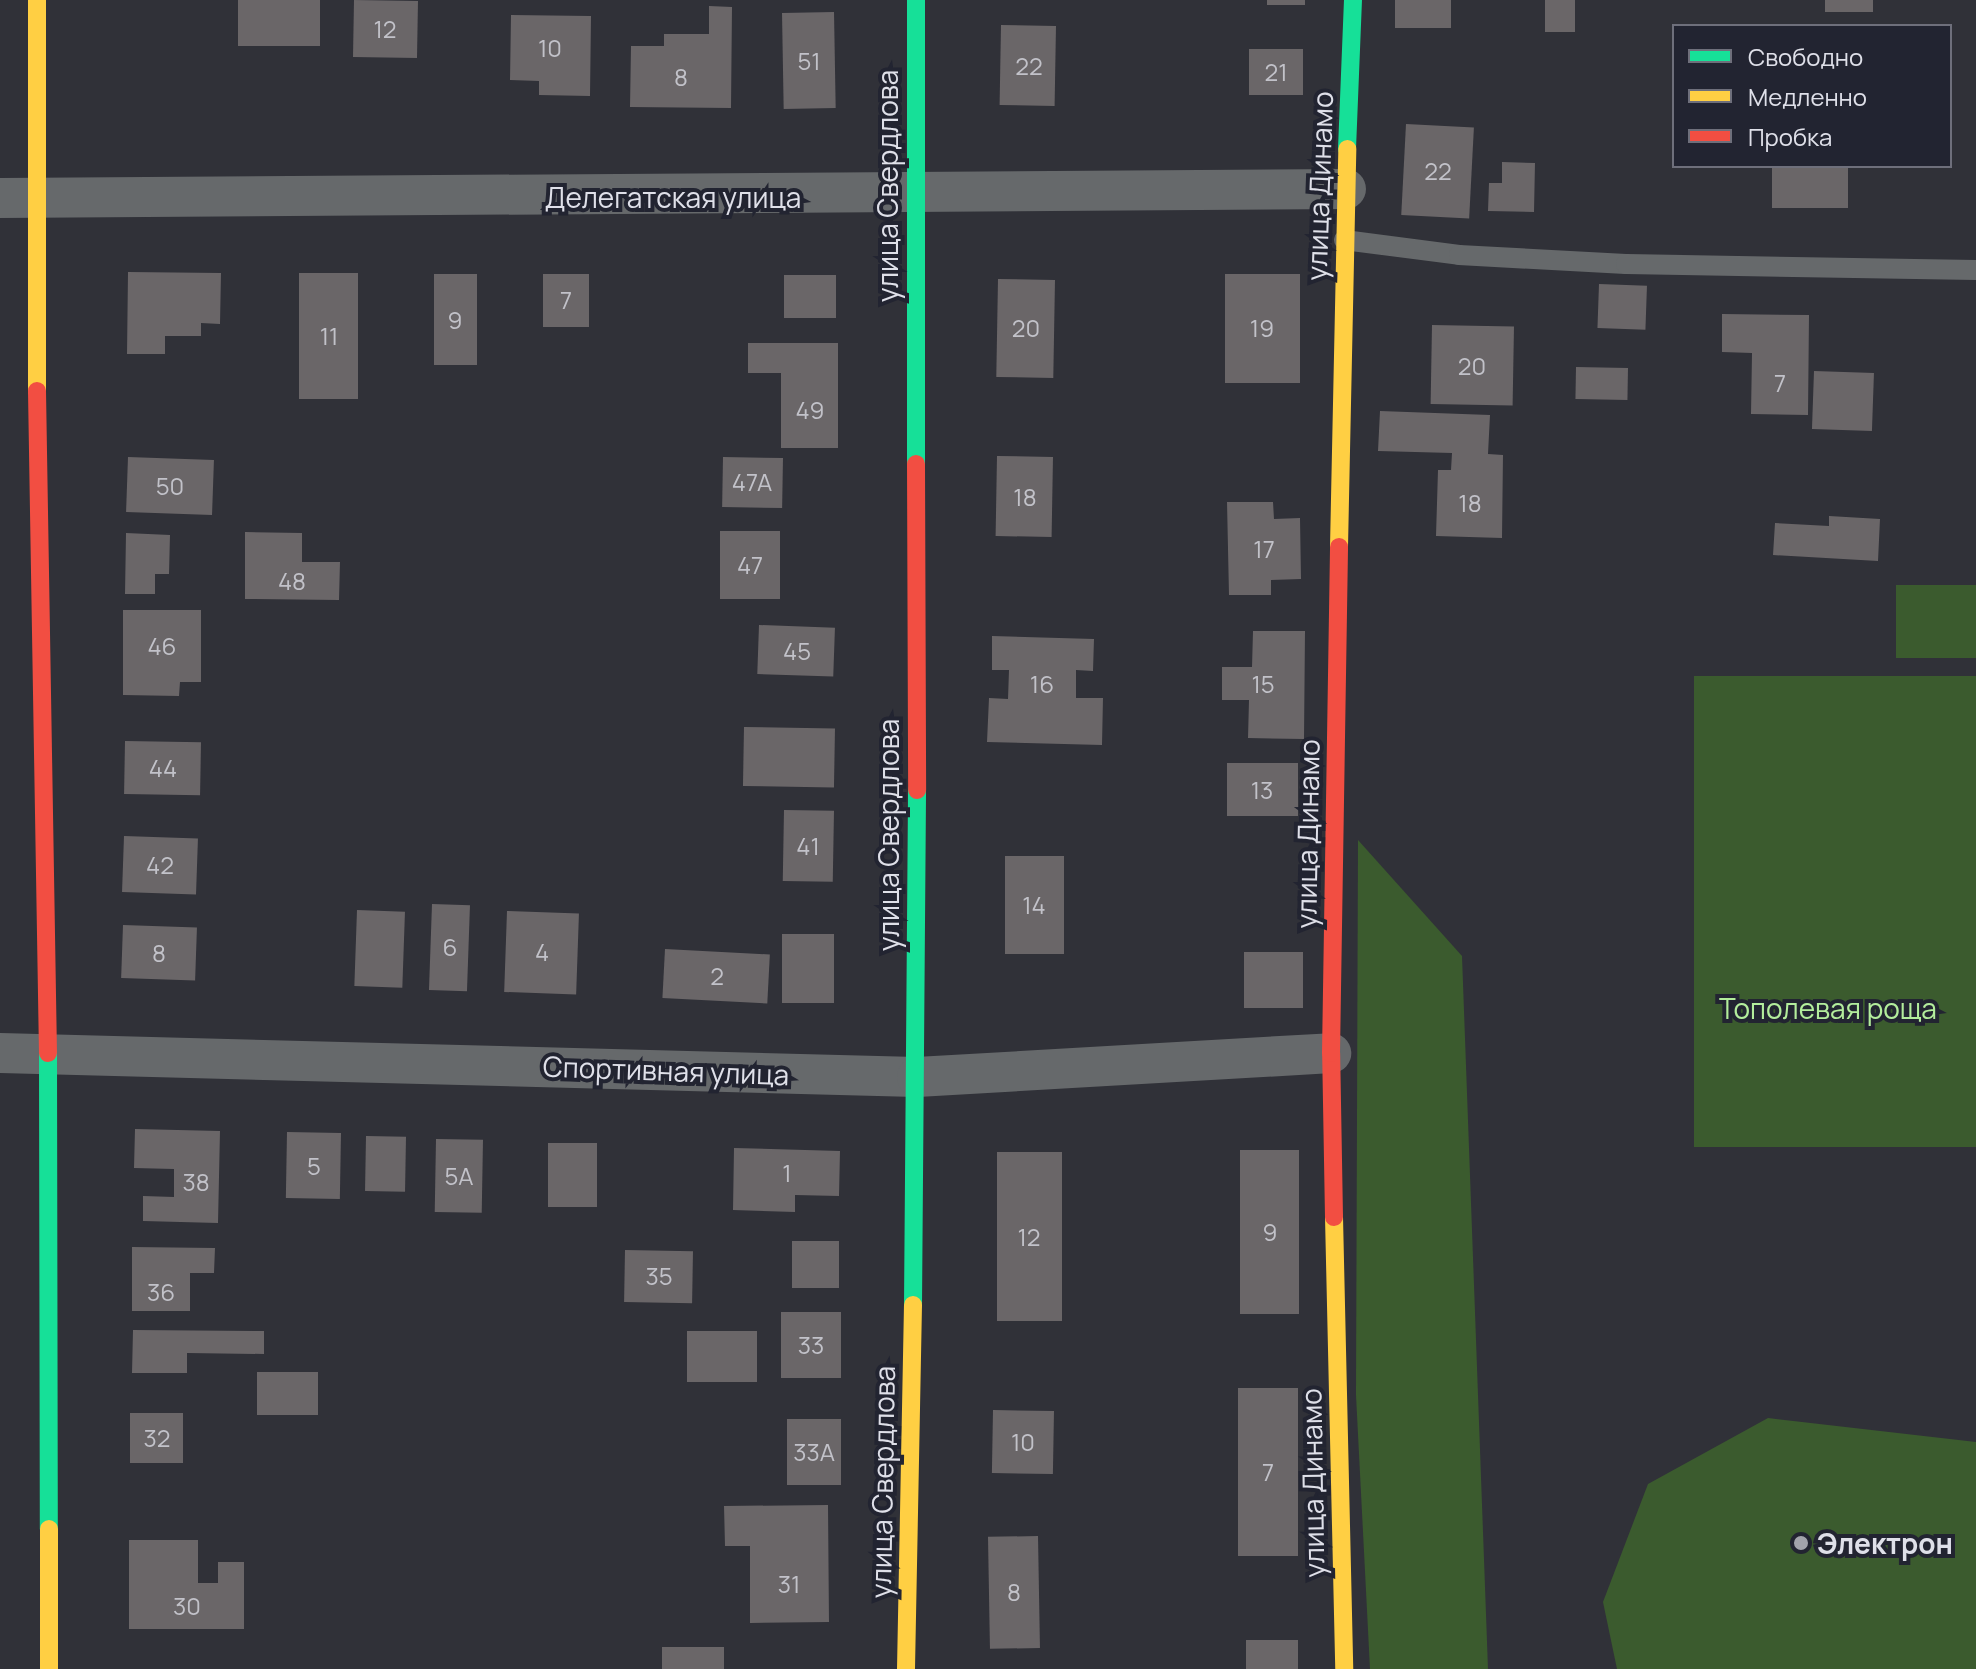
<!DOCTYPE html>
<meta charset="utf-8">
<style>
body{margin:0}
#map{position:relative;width:1976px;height:1669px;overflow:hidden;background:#303138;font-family:Manrope,sans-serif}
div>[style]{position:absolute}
.green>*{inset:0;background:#3b5b2e;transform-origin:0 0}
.building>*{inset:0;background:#6a6668;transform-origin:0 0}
.lane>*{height:20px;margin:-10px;padding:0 10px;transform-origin:10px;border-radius:10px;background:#66696b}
.street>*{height:40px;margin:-20px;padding:0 20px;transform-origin:20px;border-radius:20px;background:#66696b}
.fast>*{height:18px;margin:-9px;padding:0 9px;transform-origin:9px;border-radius:9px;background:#16e098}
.slow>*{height:18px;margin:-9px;padding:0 9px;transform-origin:9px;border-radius:9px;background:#ffcf43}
.jam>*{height:18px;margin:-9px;padding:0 9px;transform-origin:9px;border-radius:9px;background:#f24e42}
.dots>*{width:22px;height:22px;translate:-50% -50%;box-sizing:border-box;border:4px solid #222431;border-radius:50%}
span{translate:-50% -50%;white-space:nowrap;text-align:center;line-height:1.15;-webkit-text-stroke:8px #222431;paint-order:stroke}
.number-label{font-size:24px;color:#c2c2c9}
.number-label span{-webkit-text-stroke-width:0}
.street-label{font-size:28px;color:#dfe0e9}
.park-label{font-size:28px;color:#b3ed9c}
.poi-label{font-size:28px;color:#dfe0e9;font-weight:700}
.left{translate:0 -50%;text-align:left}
.legend{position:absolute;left:1672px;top:24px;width:280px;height:144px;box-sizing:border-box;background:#222431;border:2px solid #6e6f7b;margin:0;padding:10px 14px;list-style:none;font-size:24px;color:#dfe0e9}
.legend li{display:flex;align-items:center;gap:16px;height:40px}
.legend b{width:40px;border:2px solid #6e6f7b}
</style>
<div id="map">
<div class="green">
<div style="left:1896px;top:585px;width:80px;height:73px"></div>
<div style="left:1694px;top:676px;width:282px;height:471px"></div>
<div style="clip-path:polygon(1358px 840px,1462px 956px,1488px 1669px,1370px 1669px,1356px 1395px)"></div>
<div style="clip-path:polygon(1768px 1418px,1976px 1442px,1976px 1669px,1617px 1669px,1603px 1602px,1648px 1484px)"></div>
</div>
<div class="building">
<div style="left:238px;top:0;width:82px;height:46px"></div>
<div style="left:354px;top:0;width:64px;height:57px;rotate:1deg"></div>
<div style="left:1267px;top:0;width:38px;height:5px"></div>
<div style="left:1395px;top:0;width:56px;height:28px"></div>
<div style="left:1545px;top:0;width:30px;height:32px"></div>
<div style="left:1825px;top:0;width:48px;height:12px"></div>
<div style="clip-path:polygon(709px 6px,732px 7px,731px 108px,630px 107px,631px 46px,664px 46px,664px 34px,709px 34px)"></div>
<div style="left:834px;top:12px;width:96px;height:52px;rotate:89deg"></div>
<div style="clip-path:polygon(511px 15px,591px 16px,590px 96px,539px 95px,539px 81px,510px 80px)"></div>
<div style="left:1001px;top:25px;width:55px;height:80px;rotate:1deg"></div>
<div style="left:1249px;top:49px;width:54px;height:46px"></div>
<div style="left:1406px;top:124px;width:68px;height:91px;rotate:3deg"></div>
<div style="clip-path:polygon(1502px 162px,1535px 163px,1534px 212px,1488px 211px,1489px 183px,1502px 183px)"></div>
<div style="left:1772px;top:166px;width:76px;height:42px"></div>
<div style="clip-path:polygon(128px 272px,221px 273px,220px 324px,201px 323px,201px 336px,165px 336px,165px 354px,127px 354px)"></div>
<div style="left:299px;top:273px;width:59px;height:126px"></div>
<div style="left:434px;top:274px;width:43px;height:91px"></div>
<div style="left:543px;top:274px;width:46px;height:53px"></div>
<div style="left:1225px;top:274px;width:75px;height:109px"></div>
<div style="left:836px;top:275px;width:43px;height:52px;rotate:90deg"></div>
<div style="left:998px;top:279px;width:57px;height:98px;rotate:1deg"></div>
<div style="left:1599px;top:284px;width:48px;height:44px;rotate:2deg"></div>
<div style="clip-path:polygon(1722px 314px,1809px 315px,1808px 415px,1751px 414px,1752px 353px,1722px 352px)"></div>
<div style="left:1432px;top:325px;width:82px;height:79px;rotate:1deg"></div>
<div style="clip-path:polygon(748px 343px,838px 343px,838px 448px,781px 448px,781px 373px,748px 373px)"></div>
<div style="left:1576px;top:367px;width:52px;height:32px;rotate:1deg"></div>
<div style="left:1814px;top:371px;width:60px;height:58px;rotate:2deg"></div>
<div style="clip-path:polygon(1380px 411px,1490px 415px,1488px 454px,1503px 455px,1502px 538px,1436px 536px,1438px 470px,1451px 470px,1452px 453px,1378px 451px)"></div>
<div style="left:997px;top:456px;width:56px;height:80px;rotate:1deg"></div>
<div style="left:128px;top:457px;width:86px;height:55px;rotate:2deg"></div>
<div style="left:723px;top:457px;width:60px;height:50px;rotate:1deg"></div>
<div style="clip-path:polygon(1227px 502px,1273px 502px,1274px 519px,1300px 518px,1301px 579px,1271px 580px,1271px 595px,1229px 595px)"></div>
<div style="clip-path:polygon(1829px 516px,1880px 519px,1878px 561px,1773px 555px,1775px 523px,1829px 526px)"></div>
<div style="left:720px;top:531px;width:60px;height:68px"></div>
<div style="clip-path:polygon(245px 532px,302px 533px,302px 562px,340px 562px,339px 600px,245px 599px)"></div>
<div style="clip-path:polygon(126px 533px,170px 535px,169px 574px,155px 574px,155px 594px,125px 594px)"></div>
<div style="clip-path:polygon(123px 610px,201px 610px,201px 682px,180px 682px,179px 696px,123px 695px)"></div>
<div style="left:759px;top:625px;width:76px;height:49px;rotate:2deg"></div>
<div style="clip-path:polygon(1253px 631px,1305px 631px,1304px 739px,1248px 738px,1249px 700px,1222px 700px,1222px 667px,1252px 667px)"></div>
<div style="clip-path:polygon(992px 636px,1094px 639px,1093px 671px,1076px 670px,1076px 698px,1103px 698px,1102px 745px,987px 742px,989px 698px,1008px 699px,1009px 670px,992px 670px)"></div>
<div style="left:744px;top:727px;width:91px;height:59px;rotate:1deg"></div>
<div style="left:125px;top:741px;width:76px;height:53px;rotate:1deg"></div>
<div style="left:1227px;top:763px;width:71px;height:53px"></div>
<div style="left:784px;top:810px;width:50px;height:71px;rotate:1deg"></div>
<div style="left:124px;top:836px;width:74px;height:56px;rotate:2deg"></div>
<div style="left:1005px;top:856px;width:59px;height:98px"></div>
<div style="left:432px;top:904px;width:38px;height:86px;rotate:2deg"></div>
<div style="left:357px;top:910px;width:48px;height:76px;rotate:2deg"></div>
<div style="left:507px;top:911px;width:72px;height:81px;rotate:2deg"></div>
<div style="left:123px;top:925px;width:74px;height:53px;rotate:2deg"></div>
<div style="left:782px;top:934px;width:52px;height:69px"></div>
<div style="left:665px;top:949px;width:105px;height:49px;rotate:3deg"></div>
<div style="left:1244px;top:952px;width:59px;height:56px"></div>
<div style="clip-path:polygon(135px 1129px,220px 1131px,218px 1223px,143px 1221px,143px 1196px,174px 1197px,174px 1169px,134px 1168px)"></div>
<div style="left:287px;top:1132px;width:54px;height:66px;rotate:1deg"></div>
<div style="left:366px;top:1136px;width:40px;height:55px;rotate:1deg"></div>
<div style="left:436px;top:1139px;width:47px;height:73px;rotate:1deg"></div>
<div style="left:548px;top:1143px;width:49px;height:64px"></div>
<div style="clip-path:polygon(734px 1148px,840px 1151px,839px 1196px,795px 1195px,795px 1212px,733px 1210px)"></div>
<div style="left:1240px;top:1150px;width:59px;height:164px"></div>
<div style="left:997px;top:1152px;width:65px;height:169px"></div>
<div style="left:792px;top:1241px;width:47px;height:47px"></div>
<div style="clip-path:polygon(132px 1247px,215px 1248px,214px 1273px,190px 1273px,190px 1311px,132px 1311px)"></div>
<div style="left:625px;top:1250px;width:68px;height:52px;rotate:1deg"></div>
<div style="left:781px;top:1312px;width:60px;height:66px"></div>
<div style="clip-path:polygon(133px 1330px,264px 1331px,264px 1354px,187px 1353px,187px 1373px,132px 1373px)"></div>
<div style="left:687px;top:1331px;width:70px;height:51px"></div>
<div style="left:257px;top:1372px;width:61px;height:43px"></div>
<div style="left:1238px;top:1388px;width:60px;height:168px"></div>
<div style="left:993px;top:1410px;width:61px;height:63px;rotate:1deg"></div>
<div style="left:130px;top:1413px;width:53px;height:50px"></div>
<div style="left:787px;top:1419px;width:54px;height:66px"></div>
<div style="clip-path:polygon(828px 1505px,829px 1622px,750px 1623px,750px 1546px,725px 1546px,724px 1506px)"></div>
<div style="left:1038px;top:1536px;width:112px;height:50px;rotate:89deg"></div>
<div style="clip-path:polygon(129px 1540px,198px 1540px,198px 1583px,218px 1583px,218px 1562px,244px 1562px,244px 1629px,129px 1629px)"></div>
<div style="left:1246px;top:1640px;width:52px;height:29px"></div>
<div style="left:662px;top:1647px;width:62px;height:22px"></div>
</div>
<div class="lane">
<div style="left:1344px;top:240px;width:116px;rotate:7.4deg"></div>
<div style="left:1459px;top:255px;width:167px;rotate:3.1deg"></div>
<div style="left:1626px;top:264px;width:350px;rotate:1deg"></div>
</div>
<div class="street">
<div style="left:0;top:198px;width:1346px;rotate:-0.38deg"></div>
<div style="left:0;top:1053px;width:917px;rotate:1.5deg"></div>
<div style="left:917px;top:1077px;width:415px;rotate:-3.3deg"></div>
</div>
<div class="fast">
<div style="left:916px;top:0;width:464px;rotate:90deg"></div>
<div style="left:1347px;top:149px;width:149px;rotate:-87.7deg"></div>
<div style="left:48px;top:1053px;width:476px;rotate:89.9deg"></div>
<div style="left:913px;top:1305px;width:515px;rotate:-89.55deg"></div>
</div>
<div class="slow">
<div style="left:37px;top:0;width:391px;rotate:90deg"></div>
<div style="left:1339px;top:547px;width:398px;rotate:-88.8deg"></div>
<div style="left:1334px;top:1217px;width:452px;rotate:88.7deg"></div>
<div style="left:49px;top:1529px;width:140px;rotate:90deg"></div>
<div style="left:906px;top:1669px;width:364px;rotate:-88.9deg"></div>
</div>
<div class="jam">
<div style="left:37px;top:391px;width:662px;rotate:89.05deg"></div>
<div style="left:916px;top:464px;width:326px;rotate:89.8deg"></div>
<div style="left:1334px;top:1217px;width:164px;rotate:-91deg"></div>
<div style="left:1331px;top:1053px;width:506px;rotate:-89.09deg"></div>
</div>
<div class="dots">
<div style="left:1801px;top:1543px;background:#a2a3ab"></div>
</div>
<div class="number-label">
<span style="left:385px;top:29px">12</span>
<span style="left:550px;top:48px">10</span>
<span style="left:809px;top:61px">51</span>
<span style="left:1029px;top:66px">22</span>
<span style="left:1276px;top:72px">21</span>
<span style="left:681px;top:77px">8</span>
<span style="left:1438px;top:171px">22</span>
<span style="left:566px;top:300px">7</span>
<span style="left:455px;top:320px">9</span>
<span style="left:1026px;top:328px">20</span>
<span style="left:1262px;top:328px">19</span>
<span style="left:329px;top:336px">11</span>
<span style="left:1472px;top:366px">20</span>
<span style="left:1780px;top:383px">7</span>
<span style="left:810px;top:410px">49</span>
<span style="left:752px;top:482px">47А</span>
<span style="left:170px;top:486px">50</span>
<span style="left:1025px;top:497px">18</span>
<span style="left:1470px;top:503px">18</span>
<span style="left:1264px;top:549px">17</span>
<span style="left:750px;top:565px">47</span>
<span style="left:292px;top:581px">48</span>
<span style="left:162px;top:646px">46</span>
<span style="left:797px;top:651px">45</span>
<span style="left:1042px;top:684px">16</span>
<span style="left:1263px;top:684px">15</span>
<span style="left:163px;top:768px">44</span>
<span style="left:1262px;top:790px">13</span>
<span style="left:808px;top:846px">41</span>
<span style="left:160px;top:865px">42</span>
<span style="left:1034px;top:905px">14</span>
<span style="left:450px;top:947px">6</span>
<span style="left:542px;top:952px">4</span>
<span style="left:159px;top:953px">8</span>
<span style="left:717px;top:976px">2</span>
<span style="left:314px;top:1166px">5</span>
<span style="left:787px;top:1173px">1</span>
<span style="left:459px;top:1176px">5А</span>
<span style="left:196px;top:1182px">38</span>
<span style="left:1270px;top:1232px">9</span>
<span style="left:1029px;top:1237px">12</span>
<span style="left:659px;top:1276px">35</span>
<span style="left:161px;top:1292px">36</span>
<span style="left:811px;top:1345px">33</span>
<span style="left:157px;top:1438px">32</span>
<span style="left:1023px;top:1442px">10</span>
<span style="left:814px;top:1452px">33А</span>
<span style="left:1268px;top:1472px">7</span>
<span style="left:789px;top:1584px">31</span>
<span style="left:1014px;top:1592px">8</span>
<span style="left:187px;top:1606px">30</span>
</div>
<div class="street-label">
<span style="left:887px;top:186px;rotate:-90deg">улица Свердлова</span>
<span style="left:1319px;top:186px;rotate:-88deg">улица Динамо</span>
<span style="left:673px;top:197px">Делегатская улица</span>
<span style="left:1307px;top:834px;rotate:-89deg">улица Динамо</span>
<span style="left:888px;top:835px;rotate:-90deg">улица Свердлова</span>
<span style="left:666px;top:1070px;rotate:2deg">Спортивная улица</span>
<span style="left:882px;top:1482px;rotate:-89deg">улица Свердлова</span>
<span style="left:1312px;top:1483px;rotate:-91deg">улица Динамо</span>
</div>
<div class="park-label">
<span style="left:1828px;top:1008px">Тополевая роща</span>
</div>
<div class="poi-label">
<span class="left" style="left:1817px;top:1543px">Электрон</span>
</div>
<ul class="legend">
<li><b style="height:10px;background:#16e098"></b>Свободно</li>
<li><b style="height:10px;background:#ffcf43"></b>Медленно</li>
<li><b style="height:10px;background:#f24e42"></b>Пробка</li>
</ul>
</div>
